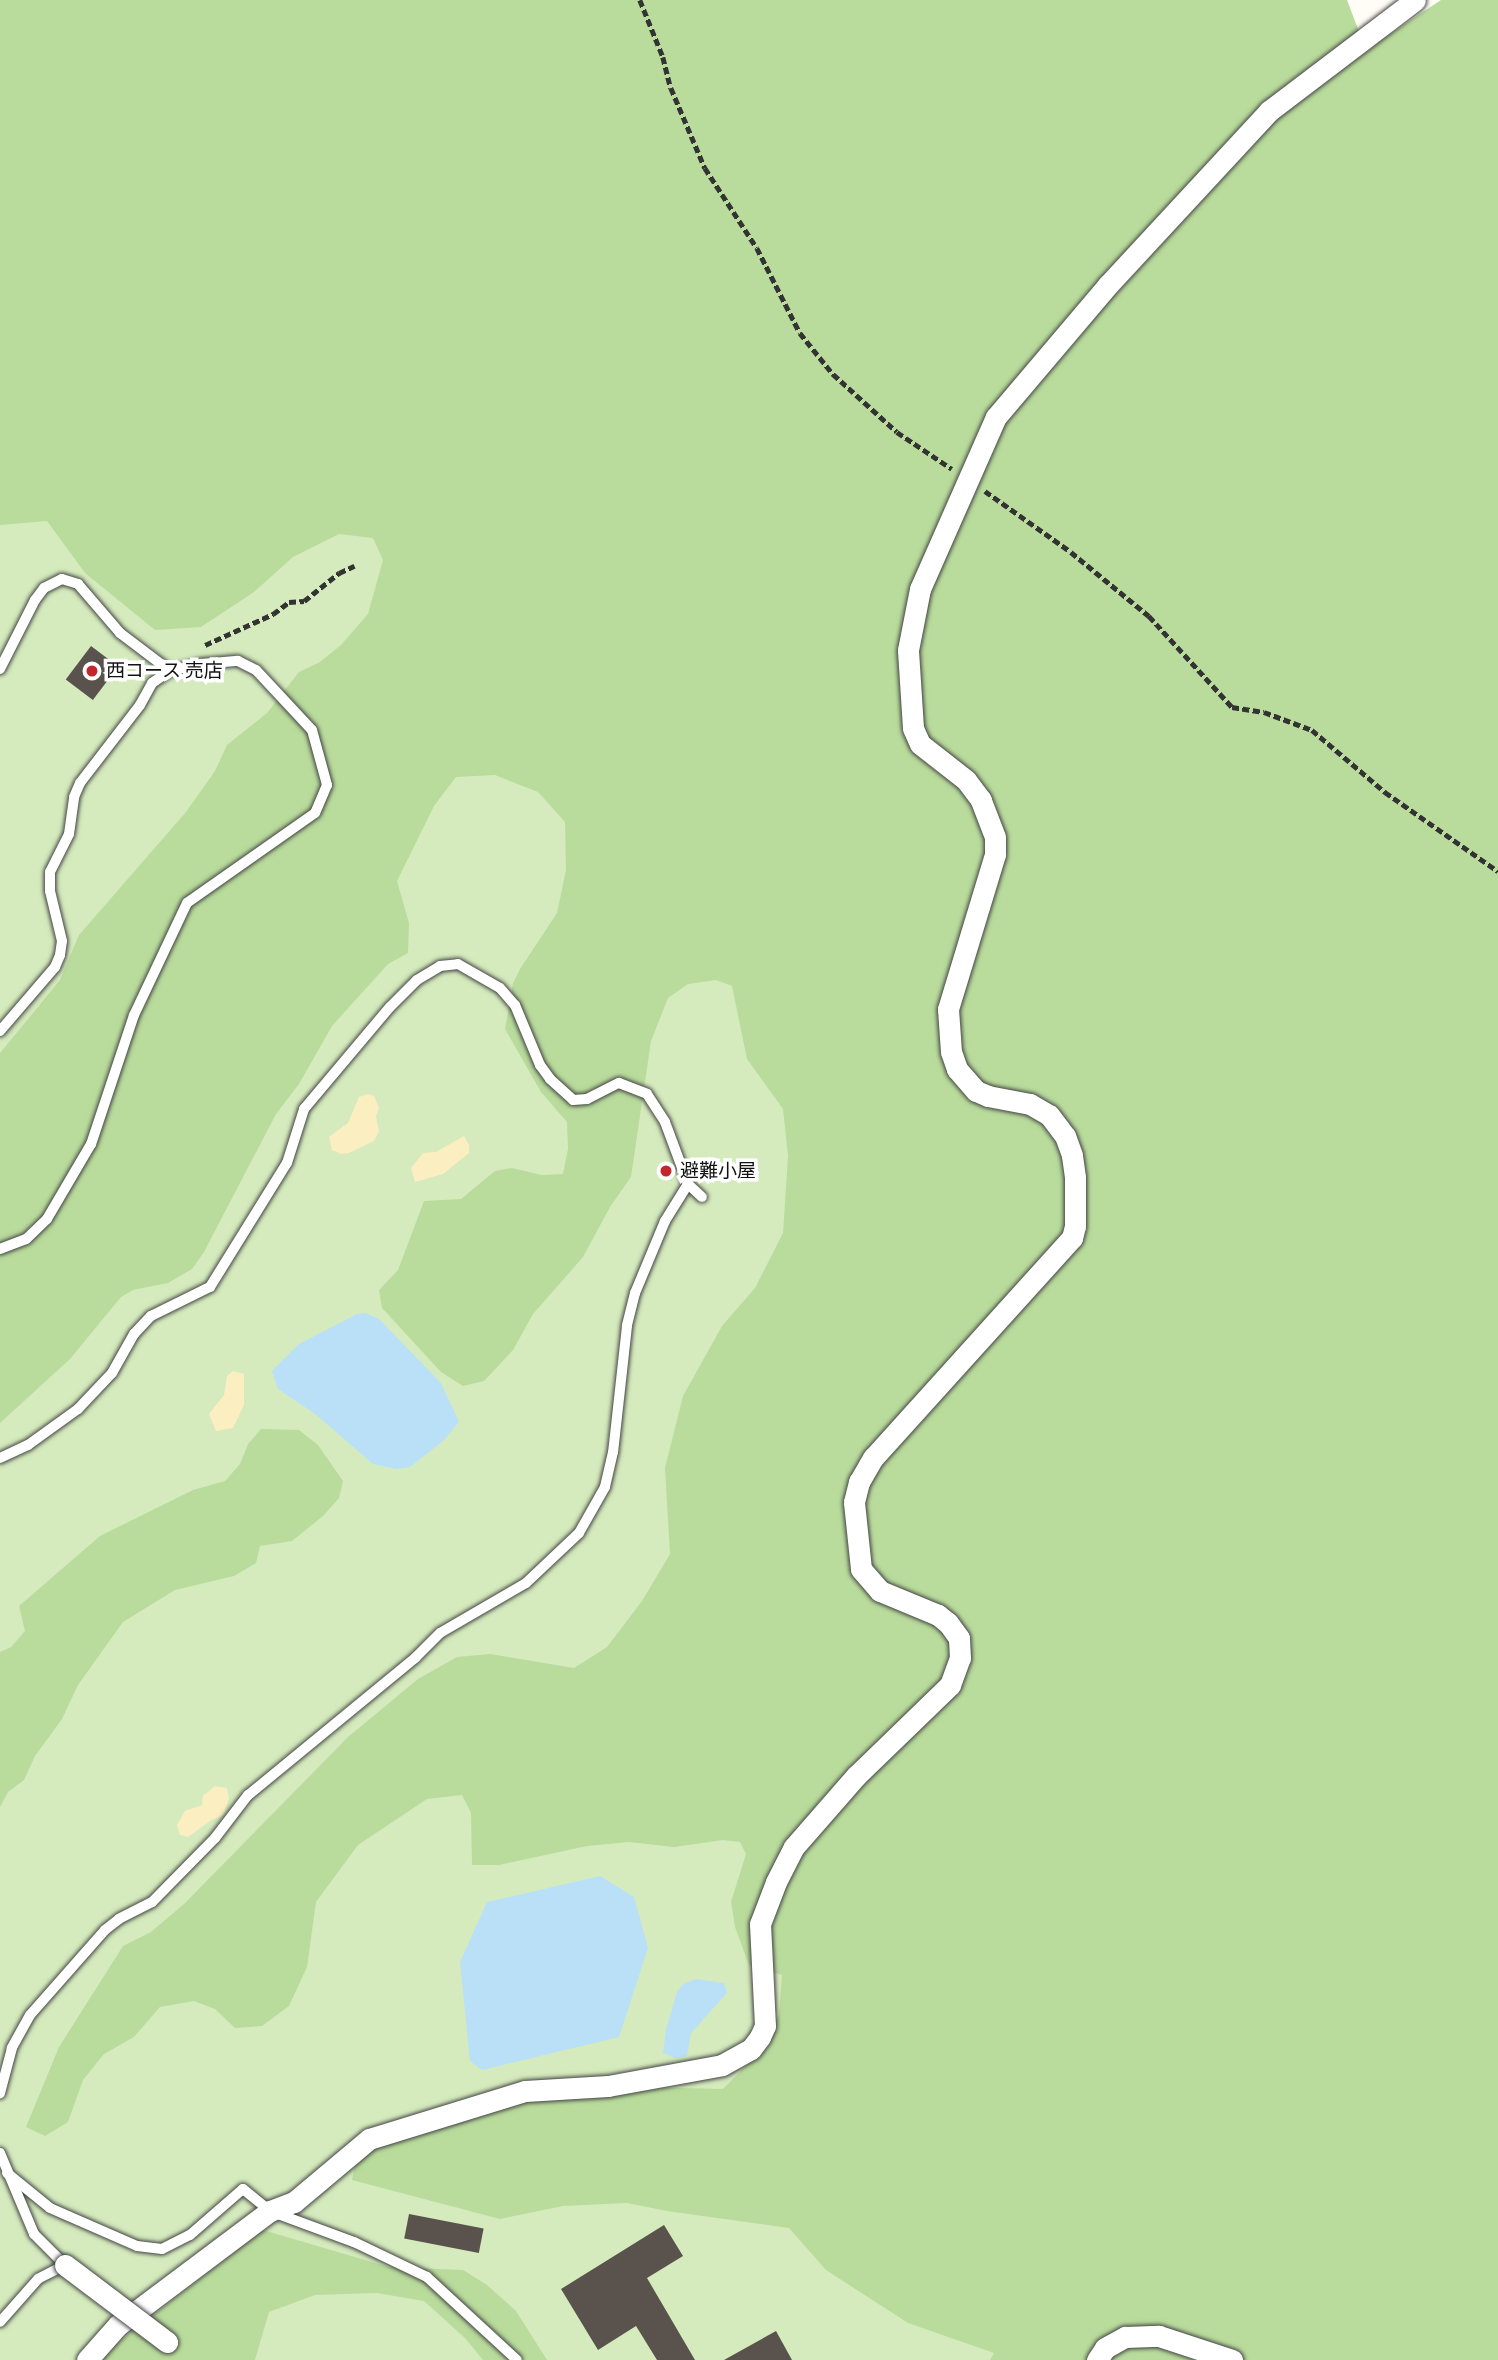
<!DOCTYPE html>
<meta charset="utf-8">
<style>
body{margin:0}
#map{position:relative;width:1498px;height:2360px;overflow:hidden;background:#fffdf5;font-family:Bitter,"Noto Sans JP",serif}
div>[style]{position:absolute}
.green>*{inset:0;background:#d5ebbd}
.forest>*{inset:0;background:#b9dc9c}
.sand>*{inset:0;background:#fbeec1}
.water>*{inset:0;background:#b9e0f7}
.building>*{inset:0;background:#5a524d;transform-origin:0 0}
.path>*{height:4.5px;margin-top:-2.25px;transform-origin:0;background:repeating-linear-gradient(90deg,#333 0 7px,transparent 0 10.5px)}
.roads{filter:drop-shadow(0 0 2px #444) drop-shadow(0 0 2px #444)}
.service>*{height:10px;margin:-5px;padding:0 5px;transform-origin:5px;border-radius:5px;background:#fff}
.minor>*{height:21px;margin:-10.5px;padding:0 10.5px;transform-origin:10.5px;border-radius:10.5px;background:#fff}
.bridges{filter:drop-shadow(0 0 2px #444) drop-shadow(0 0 2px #444)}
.minor-bridge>*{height:21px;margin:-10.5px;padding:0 10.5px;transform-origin:10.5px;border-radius:10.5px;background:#fff}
.dots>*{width:19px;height:19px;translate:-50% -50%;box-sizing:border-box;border:4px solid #fff;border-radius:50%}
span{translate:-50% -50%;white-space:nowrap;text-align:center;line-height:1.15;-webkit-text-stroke:7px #fff;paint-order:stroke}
.poi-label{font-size:19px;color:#111}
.left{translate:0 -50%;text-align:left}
</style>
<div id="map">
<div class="green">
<div style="clip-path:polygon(0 381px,527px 480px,1371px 2360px,0 2360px)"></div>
</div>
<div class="forest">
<div style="clip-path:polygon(0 0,1347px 0,1366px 50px,1441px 0,1498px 0,1498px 2360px,990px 2360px,994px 2353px,908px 2323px,826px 2270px,789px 2228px,667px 2211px,627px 2203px,563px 2206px,500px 2219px,352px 2180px,356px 2161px,383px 2143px,449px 2120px,529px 2102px,637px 2087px,723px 2089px,764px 2047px,779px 2015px,782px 1975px,749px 1965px,735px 1927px,731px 1902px,746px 1854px,740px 1842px,723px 1840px,674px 1847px,629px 1842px,587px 1846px,499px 1865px,472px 1865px,471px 1813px,462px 1795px,427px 1799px,358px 1845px,316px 1902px,307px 1967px,289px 2006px,262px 2026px,235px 2028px,215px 2009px,194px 2001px,160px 2007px,134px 2037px,104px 2054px,83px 2080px,68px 2122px,45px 2136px,26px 2127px,59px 2047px,123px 1946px,151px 1932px,185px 1903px,348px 1737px,418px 1679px,457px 1657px,490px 1654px,574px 1668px,607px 1647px,642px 1601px,670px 1554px,665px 1468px,683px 1396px,722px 1326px,755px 1288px,783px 1233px,788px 1156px,783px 1109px,747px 1059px,732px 986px,716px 980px,688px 984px,668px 998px,651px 1041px,631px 1177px,610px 1207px,583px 1257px,533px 1314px,513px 1350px,484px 1381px,463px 1386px,441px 1372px,382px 1308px,379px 1290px,398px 1270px,424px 1201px,461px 1199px,495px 1171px,512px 1168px,542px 1175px,563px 1174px,568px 1149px,567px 1122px,541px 1092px,505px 1029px,513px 983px,520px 969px,557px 913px,566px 870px,565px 822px,538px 792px,495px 775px,456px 777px,434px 806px,397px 881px,409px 923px,408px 953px,388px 964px,332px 1026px,299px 1084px,276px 1114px,204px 1252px,192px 1269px,168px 1283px,133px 1290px,121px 1297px,70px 1359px,0 1423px,0 1053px,60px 980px,79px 935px,186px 812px,215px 771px,227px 745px,267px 713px,299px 672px,320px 662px,341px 645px,368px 614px,383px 560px,373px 538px,339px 534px,293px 557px,254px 592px,201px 627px,155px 630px,85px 573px,47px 521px,0 525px)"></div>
<div style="clip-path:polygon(261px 1429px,299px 1430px,318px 1445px,343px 1481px,339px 1498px,323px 1516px,292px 1541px,260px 1546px,256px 1563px,234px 1576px,175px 1590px,123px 1622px,78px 1685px,62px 1719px,35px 1756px,24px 1780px,8px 1792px,0 1807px,0 1652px,11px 1647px,25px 1631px,19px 1606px,100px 1536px,193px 1490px,225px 1481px,240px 1464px,248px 1444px)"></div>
<div style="clip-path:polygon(263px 2230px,389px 2267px,463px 2270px,487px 2285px,516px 2311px,547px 2360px,483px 2360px,466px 2339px,424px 2301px,377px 2293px,315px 2295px,269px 2312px,255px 2360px,96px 2360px)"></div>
</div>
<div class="sand">
<div style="clip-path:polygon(368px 1094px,374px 1096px,379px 1108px,376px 1116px,379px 1132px,374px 1141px,349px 1153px,341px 1154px,332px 1150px,329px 1137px,348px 1123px,359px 1097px)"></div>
<div style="clip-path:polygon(464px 1136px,469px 1145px,469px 1153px,443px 1174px,415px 1182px,411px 1168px,423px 1153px,436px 1152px)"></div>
<div style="clip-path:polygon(233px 1371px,244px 1374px,244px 1405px,233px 1428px,216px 1431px,209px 1414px,224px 1395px,227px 1376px)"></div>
<div style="clip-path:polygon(215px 1786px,227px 1788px,229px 1799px,223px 1815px,210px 1821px,188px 1837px,180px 1835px,177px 1825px,185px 1811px,202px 1805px,203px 1796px)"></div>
</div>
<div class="water">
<div style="clip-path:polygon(366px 1313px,379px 1319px,441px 1383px,459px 1422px,443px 1441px,410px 1467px,396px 1469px,373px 1464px,315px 1414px,278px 1389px,272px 1371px,299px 1344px,357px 1314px)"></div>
<div style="clip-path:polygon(600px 1876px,634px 1897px,648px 1948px,619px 2037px,482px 2070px,470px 2061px,460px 1962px,487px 1902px)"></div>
<div style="clip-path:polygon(696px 1979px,724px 1983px,727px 1993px,691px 2033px,687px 2056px,676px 2058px,663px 2053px,666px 2029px,677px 1992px,683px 1984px)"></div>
</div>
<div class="building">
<div style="left:91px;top:646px;width:34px;height:42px;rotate:37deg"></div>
<div style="left:409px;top:2214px;width:76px;height:25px;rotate:11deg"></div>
<div style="clip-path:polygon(664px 2225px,683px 2256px,647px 2278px,695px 2360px,657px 2360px,636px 2326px,598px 2350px,561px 2289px)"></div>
<div style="clip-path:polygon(776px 2331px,792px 2360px,724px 2360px)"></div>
</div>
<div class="path">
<div style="left:640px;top:0;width:61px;rotate:68deg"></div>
<div style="left:663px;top:57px;width:32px;rotate:76deg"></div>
<div style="left:671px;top:88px;width:87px;rotate:67deg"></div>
<div style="left:705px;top:168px;width:95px;rotate:57deg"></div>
<div style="left:757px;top:248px;width:95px;rotate:63.2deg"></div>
<div style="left:800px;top:333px;width:53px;rotate:51.2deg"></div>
<div style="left:833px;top:374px;width:86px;rotate:42.2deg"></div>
<div style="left:897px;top:432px;width:66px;rotate:33.9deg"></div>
<div style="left:985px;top:491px;width:105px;rotate:35.3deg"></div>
<div style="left:1071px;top:552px;width:101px;rotate:39.4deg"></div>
<div style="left:1149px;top:616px;width:123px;rotate:47.6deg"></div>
<div style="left:1232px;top:707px;width:32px;rotate:9deg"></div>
<div style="left:1264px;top:712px;width:51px;rotate:20.6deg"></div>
<div style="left:1312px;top:730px;width:96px;rotate:40.3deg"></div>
<div style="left:1385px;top:792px;width:138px;rotate:35deg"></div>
<div style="left:205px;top:645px;width:75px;rotate:-24.5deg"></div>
<div style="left:273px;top:614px;width:20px;rotate:-37deg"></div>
<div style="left:289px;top:602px;width:15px;rotate:-4deg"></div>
<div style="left:304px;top:601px;width:45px;rotate:-38.7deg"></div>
<div style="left:339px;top:573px;width:17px;rotate:-25deg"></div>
</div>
<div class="roads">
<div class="service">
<div style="left:0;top:669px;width:77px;rotate:-63.1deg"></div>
<div style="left:35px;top:600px;width:15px;rotate:-53deg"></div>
<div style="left:44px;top:588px;width:20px;rotate:-27deg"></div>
<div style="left:62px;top:579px;width:17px;rotate:17deg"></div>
<div style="left:78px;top:584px;width:65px;rotate:49.4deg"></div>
<div style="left:120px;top:633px;width:63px;rotate:37.2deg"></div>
<div style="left:0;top:1031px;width:84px;rotate:-49.3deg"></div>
<div style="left:55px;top:967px;width:13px;rotate:-67deg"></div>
<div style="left:60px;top:955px;width:14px;rotate:-82deg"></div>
<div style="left:62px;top:941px;width:51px;rotate:-103.5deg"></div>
<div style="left:50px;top:891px;width:19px;rotate:-90deg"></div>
<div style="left:50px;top:872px;width:42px;rotate:-63.4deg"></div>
<div style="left:69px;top:834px;width:37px;rotate:-82deg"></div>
<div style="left:74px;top:797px;width:15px;rotate:-67deg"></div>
<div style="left:80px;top:783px;width:98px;rotate:-52.4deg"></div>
<div style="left:140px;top:705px;width:25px;rotate:-61deg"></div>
<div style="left:152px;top:683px;width:22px;rotate:-34deg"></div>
<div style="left:170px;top:671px;width:32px;rotate:-13deg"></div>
<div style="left:201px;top:664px;width:37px;rotate:-5deg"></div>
<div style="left:238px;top:661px;width:20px;rotate:27deg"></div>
<div style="left:256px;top:670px;width:82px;rotate:47deg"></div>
<div style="left:312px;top:730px;width:57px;rotate:74.7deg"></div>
<div style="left:327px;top:785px;width:30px;rotate:113deg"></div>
<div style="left:315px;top:813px;width:156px;rotate:144.9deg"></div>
<div style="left:187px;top:903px;width:124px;rotate:115.3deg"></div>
<div style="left:134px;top:1015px;width:136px;rotate:108.4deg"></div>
<div style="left:91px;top:1144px;width:87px;rotate:120.4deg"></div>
<div style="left:47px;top:1219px;width:29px;rotate:136deg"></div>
<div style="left:26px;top:1239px;width:28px;rotate:159deg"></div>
<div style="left:688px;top:1184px;width:19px;rotate:43deg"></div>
<div style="left:0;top:1458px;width:31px;rotate:-25deg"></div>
<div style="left:28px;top:1445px;width:62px;rotate:-35.8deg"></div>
<div style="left:78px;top:1409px;width:50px;rotate:-46.6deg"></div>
<div style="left:112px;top:1373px;width:45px;rotate:-60.6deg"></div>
<div style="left:134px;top:1334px;width:25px;rotate:-47deg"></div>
<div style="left:151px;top:1316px;width:66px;rotate:-26.2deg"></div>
<div style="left:210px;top:1287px;width:146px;rotate:-58.2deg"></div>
<div style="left:287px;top:1163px;width:57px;rotate:-72.5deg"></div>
<div style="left:304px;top:1109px;width:133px;rotate:-49.9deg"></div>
<div style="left:390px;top:1007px;width:38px;rotate:-45deg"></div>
<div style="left:417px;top:980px;width:27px;rotate:-31deg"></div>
<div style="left:440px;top:966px;width:18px;rotate:-6deg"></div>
<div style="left:458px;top:964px;width:48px;rotate:29.7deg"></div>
<div style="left:500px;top:988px;width:23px;rotate:49deg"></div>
<div style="left:515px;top:1005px;width:65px;rotate:67.4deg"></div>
<div style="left:540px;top:1065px;width:17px;rotate:54deg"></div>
<div style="left:550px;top:1079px;width:31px;rotate:42deg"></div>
<div style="left:573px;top:1100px;width:14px;rotate:-4deg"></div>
<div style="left:587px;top:1099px;width:36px;rotate:-27deg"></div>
<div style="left:619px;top:1083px;width:30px;rotate:21deg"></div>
<div style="left:647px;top:1094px;width:33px;rotate:57deg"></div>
<div style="left:665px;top:1122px;width:66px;rotate:69.6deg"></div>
<div style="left:688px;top:1184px;width:44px;rotate:121.9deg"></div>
<div style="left:665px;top:1221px;width:78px;rotate:112.6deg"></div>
<div style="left:635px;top:1293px;width:34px;rotate:104deg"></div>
<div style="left:627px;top:1326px;width:127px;rotate:96.3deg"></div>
<div style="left:613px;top:1452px;width:36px;rotate:103deg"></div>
<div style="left:605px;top:1487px;width:53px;rotate:119.5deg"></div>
<div style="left:579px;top:1533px;width:73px;rotate:136.7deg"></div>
<div style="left:526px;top:1583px;width:99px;rotate:149.8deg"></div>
<div style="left:440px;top:1633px;width:35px;rotate:135deg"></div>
<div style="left:415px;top:1658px;width:216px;rotate:140.6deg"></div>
<div style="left:248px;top:1795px;width:54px;rotate:127.5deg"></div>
<div style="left:215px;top:1838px;width:90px;rotate:134.5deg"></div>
<div style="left:152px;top:1902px;width:37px;rotate:153deg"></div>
<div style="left:119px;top:1919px;width:18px;rotate:142deg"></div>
<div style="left:105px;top:1930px;width:113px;rotate:131.4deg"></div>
<div style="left:30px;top:2015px;width:38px;rotate:119deg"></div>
<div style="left:12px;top:2048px;width:47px;rotate:104.9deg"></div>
<div style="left:0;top:2153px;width:88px;rotate:67.2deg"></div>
<div style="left:34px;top:2234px;width:44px;rotate:45deg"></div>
<div style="left:65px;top:2265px;width:30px;rotate:153deg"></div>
<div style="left:38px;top:2279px;width:57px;rotate:131.5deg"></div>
<div style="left:7px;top:2173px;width:55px;rotate:39.1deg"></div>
<div style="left:50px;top:2208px;width:95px;rotate:23.6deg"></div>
<div style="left:137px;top:2246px;width:25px;rotate:7deg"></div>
<div style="left:162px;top:2249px;width:31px;rotate:-27deg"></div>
<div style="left:190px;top:2235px;width:70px;rotate:-41deg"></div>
<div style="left:243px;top:2189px;width:35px;rotate:39deg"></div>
<div style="left:270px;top:2211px;width:90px;rotate:20.3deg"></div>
<div style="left:354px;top:2242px;width:81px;rotate:25.6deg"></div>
<div style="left:427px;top:2277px;width:122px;rotate:42.7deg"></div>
</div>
<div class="minor">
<div style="left:87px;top:2360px;width:47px;rotate:-48.5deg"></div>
<div style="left:118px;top:2325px;width:190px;rotate:-36.9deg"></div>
<div style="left:270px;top:2211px;width:26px;rotate:-21deg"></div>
<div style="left:294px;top:2202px;width:98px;rotate:-40deg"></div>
<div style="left:369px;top:2139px;width:163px;rotate:-17.1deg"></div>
<div style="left:525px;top:2091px;width:83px;rotate:-3.4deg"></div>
<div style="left:608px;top:2086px;width:116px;rotate:-10.4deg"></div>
<div style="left:722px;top:2065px;width:33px;rotate:-29deg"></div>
<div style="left:751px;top:2049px;width:15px;rotate:-53deg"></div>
<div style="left:760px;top:2037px;width:12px;rotate:-66deg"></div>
<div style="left:765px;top:2026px;width:102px;rotate:-92.8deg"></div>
<div style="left:760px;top:1924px;width:45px;rotate:-69.1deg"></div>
<div style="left:776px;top:1882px;width:39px;rotate:-63deg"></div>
<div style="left:794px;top:1847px;width:94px;rotate:-48.9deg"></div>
<div style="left:856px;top:1776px;width:131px;rotate:-44.1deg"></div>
<div style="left:950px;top:1685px;width:29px;rotate:-70deg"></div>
<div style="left:960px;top:1658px;width:20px;rotate:-93deg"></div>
<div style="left:959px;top:1638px;width:19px;rotate:-126deg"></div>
<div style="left:948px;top:1623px;width:13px;rotate:-141deg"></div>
<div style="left:938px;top:1615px;width:63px;rotate:-157.5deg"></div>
<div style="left:880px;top:1591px;width:29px;rotate:-131deg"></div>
<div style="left:861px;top:1569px;width:67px;rotate:-96deg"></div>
<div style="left:854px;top:1502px;width:21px;rotate:-76deg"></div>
<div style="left:859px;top:1482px;width:28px;rotate:-60deg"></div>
<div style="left:873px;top:1458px;width:297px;rotate:-47.9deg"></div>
<div style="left:1072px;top:1238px;width:12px;rotate:-76deg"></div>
<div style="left:1075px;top:1226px;width:49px;rotate:-90deg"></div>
<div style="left:1075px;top:1177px;width:22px;rotate:-98deg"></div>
<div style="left:1072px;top:1155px;width:20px;rotate:-110deg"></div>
<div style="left:1065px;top:1136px;width:26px;rotate:-127deg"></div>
<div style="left:1049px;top:1115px;width:22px;rotate:-150deg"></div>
<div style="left:1030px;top:1104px;width:43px;rotate:-169.2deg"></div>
<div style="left:988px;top:1096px;width:13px;rotate:-157deg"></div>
<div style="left:976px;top:1091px;width:29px;rotate:-131deg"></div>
<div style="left:957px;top:1069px;width:18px;rotate:-109deg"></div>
<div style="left:951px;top:1052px;width:43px;rotate:-94deg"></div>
<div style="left:948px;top:1009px;width:162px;rotate:-73.1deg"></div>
<div style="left:995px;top:854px;width:17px;rotate:-90deg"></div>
<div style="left:995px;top:837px;width:40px;rotate:-111deg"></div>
<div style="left:981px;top:800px;width:25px;rotate:-127deg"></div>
<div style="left:966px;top:780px;width:58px;rotate:-142deg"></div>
<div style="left:920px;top:744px;width:17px;rotate:-114deg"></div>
<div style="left:913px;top:728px;width:78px;rotate:-93.7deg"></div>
<div style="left:908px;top:650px;width:62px;rotate:-78.9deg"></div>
<div style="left:920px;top:589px;width:188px;rotate:-66.2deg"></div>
<div style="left:996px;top:417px;width:173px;rotate:-49.7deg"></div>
<div style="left:1108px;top:285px;width:237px;rotate:-47.2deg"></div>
<div style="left:1269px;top:111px;width:183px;rotate:-37.2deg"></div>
<div style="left:1097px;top:2360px;width:14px;rotate:-56deg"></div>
<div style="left:1105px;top:2348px;width:23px;rotate:-29deg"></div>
<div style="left:1125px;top:2337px;width:34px;rotate:-2deg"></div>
<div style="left:1159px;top:2336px;width:77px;rotate:18.2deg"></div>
</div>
</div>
<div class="bridges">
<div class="minor-bridge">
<div style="left:65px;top:2265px;width:128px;rotate:37deg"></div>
</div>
</div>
<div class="dots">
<div style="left:92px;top:671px;background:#c4262e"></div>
<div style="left:666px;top:1171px;background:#c4262e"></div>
</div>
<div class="poi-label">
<span class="left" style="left:106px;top:671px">西コース 売店</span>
<span class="left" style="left:680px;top:1171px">避難小屋</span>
</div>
</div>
